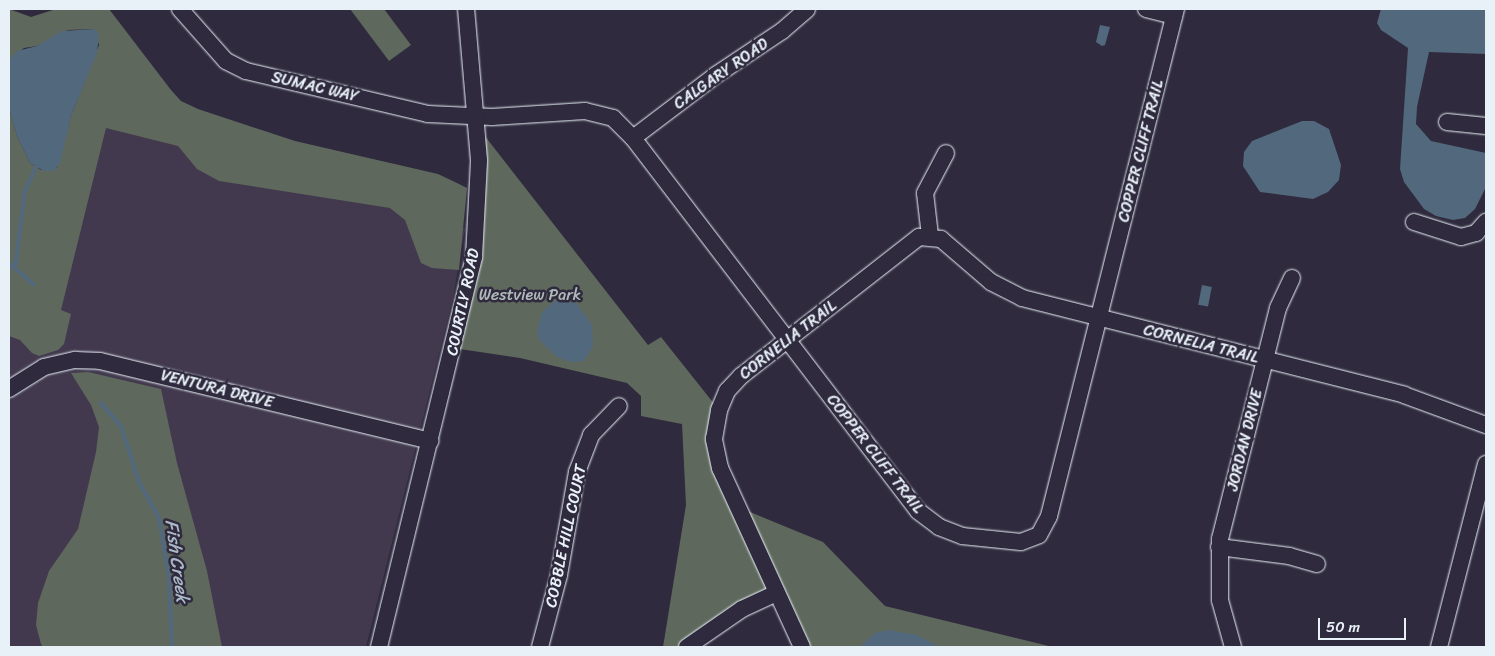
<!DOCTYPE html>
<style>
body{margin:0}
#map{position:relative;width:1495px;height:656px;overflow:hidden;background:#2f2a3d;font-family:Sriracha,sans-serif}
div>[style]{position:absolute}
.built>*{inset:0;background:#42394e}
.green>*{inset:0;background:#5e685c}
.water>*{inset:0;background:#52687d;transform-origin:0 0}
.stream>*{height:4px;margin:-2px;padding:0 2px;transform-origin:2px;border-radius:2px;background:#52687d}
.roads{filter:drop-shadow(0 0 1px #e8f1f8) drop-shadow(0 0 1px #e8f1f8)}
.minor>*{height:16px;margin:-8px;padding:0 8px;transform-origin:8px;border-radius:8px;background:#2f2a3d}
span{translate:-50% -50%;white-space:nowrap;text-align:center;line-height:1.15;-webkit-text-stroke:5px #2f2a3d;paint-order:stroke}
.street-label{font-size:16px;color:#e8f1f8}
.park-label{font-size:16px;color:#b1baba}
.water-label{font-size:18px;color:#acbac7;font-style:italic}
.frame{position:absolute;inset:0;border:10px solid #e8f1f8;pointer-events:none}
.scale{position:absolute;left:1318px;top:618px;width:88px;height:22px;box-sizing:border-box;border:2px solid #e8f1f8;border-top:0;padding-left:6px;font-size:15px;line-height:18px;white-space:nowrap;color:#e8f1f8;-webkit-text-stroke:4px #2f2a3d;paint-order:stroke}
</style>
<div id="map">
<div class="built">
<div style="clip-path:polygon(9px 93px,465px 228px,453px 298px,366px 647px,9px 647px)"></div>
</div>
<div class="green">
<div style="clip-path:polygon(9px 9px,31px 17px,56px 9px,109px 9px,171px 90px,181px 101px,198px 109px,295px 141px,438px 174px,457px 183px,467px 188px,459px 270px,432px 268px,421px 263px,405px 220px,390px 208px,219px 181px,197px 169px,178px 146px,106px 128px,61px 310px,71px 314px,64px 344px,58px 350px,39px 356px,32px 353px,20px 340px,9px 336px,9px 108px,17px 136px,30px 163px,41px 170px,57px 168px,71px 116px,99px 45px,94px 29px,68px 30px,37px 46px,24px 48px,9px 60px)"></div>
<div style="clip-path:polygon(350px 9px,384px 9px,411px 45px,389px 61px)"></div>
<div style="clip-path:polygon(477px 126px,648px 345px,661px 337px,719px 410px,716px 422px,738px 507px,823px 542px,885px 606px,1053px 647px,802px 647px,777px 593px,687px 647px,663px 647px,686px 505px,682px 424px,641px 416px,641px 396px,627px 383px,520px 358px,453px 348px,467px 287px)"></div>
<div style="clip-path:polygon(88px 372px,161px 389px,177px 463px,207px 571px,222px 647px,43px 647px,41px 644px,36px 625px,38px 603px,49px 571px,78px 529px,96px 452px,99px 427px,91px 405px,71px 373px)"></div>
</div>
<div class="water">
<div style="clip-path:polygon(1381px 9px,1486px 9px,1486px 54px,1429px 52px,1417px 107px,1416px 124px,1431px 141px,1486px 153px,1486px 187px,1475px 209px,1465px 218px,1453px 220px,1436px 216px,1424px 209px,1404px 182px,1400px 169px,1408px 48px,1381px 30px,1377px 23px)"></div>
<div style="clip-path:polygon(1100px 25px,1110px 27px,1105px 45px,1102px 46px,1096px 42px)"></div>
<div style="clip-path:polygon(94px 29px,99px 34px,97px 53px,71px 116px,60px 163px,54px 171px,44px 171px,30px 163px,17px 136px,9px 108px,9px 60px,17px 51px,37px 46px,62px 31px)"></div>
<div style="clip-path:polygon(1302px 121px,1314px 121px,1329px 129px,1341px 165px,1339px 180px,1328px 192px,1313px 199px,1260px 192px,1243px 166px,1244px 152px,1252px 141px)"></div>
<div style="left:1202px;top:285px;width:10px;height:20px;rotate:11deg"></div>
<div style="clip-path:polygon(556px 300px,576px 303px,592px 325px,593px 346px,584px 361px,571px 362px,557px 357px,539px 340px,537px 331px,542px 312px)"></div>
<div style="clip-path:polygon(889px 630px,917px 635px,939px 647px,860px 647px,875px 633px)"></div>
</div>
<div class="stream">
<div style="left:9px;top:263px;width:33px;rotate:41deg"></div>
<div style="left:15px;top:268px;width:78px;rotate:-82.6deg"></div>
<div style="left:25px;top:191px;width:26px;rotate:-65deg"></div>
<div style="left:101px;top:403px;width:30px;rotate:49deg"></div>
<div style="left:121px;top:426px;width:59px;rotate:72.2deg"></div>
<div style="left:139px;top:482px;width:41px;rotate:60.9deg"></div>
<div style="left:159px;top:518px;width:61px;rotate:80.5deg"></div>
<div style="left:169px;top:578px;width:69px;rotate:87.5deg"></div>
</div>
<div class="roads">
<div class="minor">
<div style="left:180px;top:9px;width:69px;rotate:48.5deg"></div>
<div style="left:226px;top:61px;width:22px;rotate:27deg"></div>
<div style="left:246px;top:71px;width:187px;rotate:13.3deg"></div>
<div style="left:428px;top:114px;width:64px;rotate:2.7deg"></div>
<div style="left:492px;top:117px;width:93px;rotate:-3.7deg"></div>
<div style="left:585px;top:111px;width:29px;rotate:14deg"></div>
<div style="left:613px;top:118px;width:28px;rotate:45deg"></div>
<div style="left:633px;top:138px;width:469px;rotate:52.6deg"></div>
<div style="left:918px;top:511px;width:26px;rotate:37deg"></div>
<div style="left:939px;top:527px;width:25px;rotate:21deg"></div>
<div style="left:962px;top:536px;width:59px;rotate:5.8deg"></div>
<div style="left:1021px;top:542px;width:19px;rotate:-21deg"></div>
<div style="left:1039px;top:535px;width:21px;rotate:-62deg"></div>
<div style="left:1049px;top:516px;width:523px;rotate:-75.94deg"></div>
<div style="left:1146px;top:9px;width:29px;rotate:14deg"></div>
<div style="left:1447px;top:122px;width:39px;rotate:6deg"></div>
<div style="left:633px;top:138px;width:104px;rotate:-37.2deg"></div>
<div style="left:716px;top:75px;width:79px;rotate:-33.7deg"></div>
<div style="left:782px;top:31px;width:33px;rotate:-41deg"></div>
<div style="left:1414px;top:222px;width:49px;rotate:17.7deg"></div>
<div style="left:1461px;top:237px;width:16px;rotate:-15deg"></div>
<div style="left:1476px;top:233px;width:15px;rotate:-48deg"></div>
<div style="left:930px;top:236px;width:43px;rotate:-96.6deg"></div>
<div style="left:925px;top:193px;width:45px;rotate:-62.3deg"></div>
<div style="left:9px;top:389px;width:41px;rotate:-32.2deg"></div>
<div style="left:44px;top:367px;width:32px;rotate:-13deg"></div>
<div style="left:75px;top:360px;width:25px;rotate:2deg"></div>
<div style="left:100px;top:361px;width:340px;rotate:13.6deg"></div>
<div style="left:1219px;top:547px;width:71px;rotate:7.3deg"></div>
<div style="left:1289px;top:556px;width:29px;rotate:16deg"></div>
<div style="left:379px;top:647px;width:401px;rotate:-76.3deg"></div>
<div style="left:474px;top:257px;width:97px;rotate:-87deg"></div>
<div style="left:479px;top:160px;width:152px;rotate:-94.9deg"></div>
<div style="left:540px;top:647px;width:74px;rotate:-75.2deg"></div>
<div style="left:559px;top:575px;width:105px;rotate:-80.1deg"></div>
<div style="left:577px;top:472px;width:40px;rotate:-69deg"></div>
<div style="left:591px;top:435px;width:40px;rotate:-46deg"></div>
<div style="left:687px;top:647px;width:67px;rotate:-34.6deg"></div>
<div style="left:742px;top:609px;width:38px;rotate:-25deg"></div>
<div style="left:802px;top:647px;width:197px;rotate:-114.6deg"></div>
<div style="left:720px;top:468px;width:30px;rotate:-102deg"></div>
<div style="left:714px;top:439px;width:29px;rotate:-80deg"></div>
<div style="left:719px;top:410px;width:21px;rotate:-67deg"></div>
<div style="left:727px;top:391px;width:21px;rotate:-47deg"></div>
<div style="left:741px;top:376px;width:226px;rotate:-38deg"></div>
<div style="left:919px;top:237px;width:22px;rotate:5deg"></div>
<div style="left:941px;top:239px;width:66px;rotate:40.7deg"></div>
<div style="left:991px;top:282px;width:35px;rotate:27deg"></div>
<div style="left:1022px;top:298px;width:394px;rotate:14.2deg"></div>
<div style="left:1404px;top:395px;width:87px;rotate:20.1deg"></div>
<div style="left:1233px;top:647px;width:49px;rotate:-105.5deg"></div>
<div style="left:1220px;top:600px;width:61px;rotate:-90deg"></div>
<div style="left:1220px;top:539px;width:238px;rotate:-75.9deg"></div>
<div style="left:1278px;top:308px;width:33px;rotate:-65deg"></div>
<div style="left:1439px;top:647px;width:189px;rotate:-75.6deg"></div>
</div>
</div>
<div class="street-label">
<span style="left:721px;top:74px;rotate:-35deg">CALGARY ROAD</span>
<span style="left:315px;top:87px;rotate:13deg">SUMAC WAY</span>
<span style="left:1141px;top:151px;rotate:-76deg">COPPER CLIFF TRAIL</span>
<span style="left:463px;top:302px;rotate:-78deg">COURTLY ROAD</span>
<span style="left:788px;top:340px;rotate:-38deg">CORNELIA TRAIL</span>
<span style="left:1201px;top:344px;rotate:14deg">CORNELIA TRAIL</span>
<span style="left:217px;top:389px;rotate:14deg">VENTURA DRIVE</span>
<span style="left:1245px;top:440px;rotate:-76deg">JORDAN DRIVE</span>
<span style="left:875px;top:454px;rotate:52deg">COPPER CLIFF TRAIL</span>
<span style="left:566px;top:536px;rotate:-78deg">COBBLE HILL COURT</span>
</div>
<div class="park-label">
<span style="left:530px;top:295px">Westview Park</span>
</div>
<div class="water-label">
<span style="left:177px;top:561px;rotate:82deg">Fish Creek</span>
</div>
<div class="frame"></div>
<div class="scale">50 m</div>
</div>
